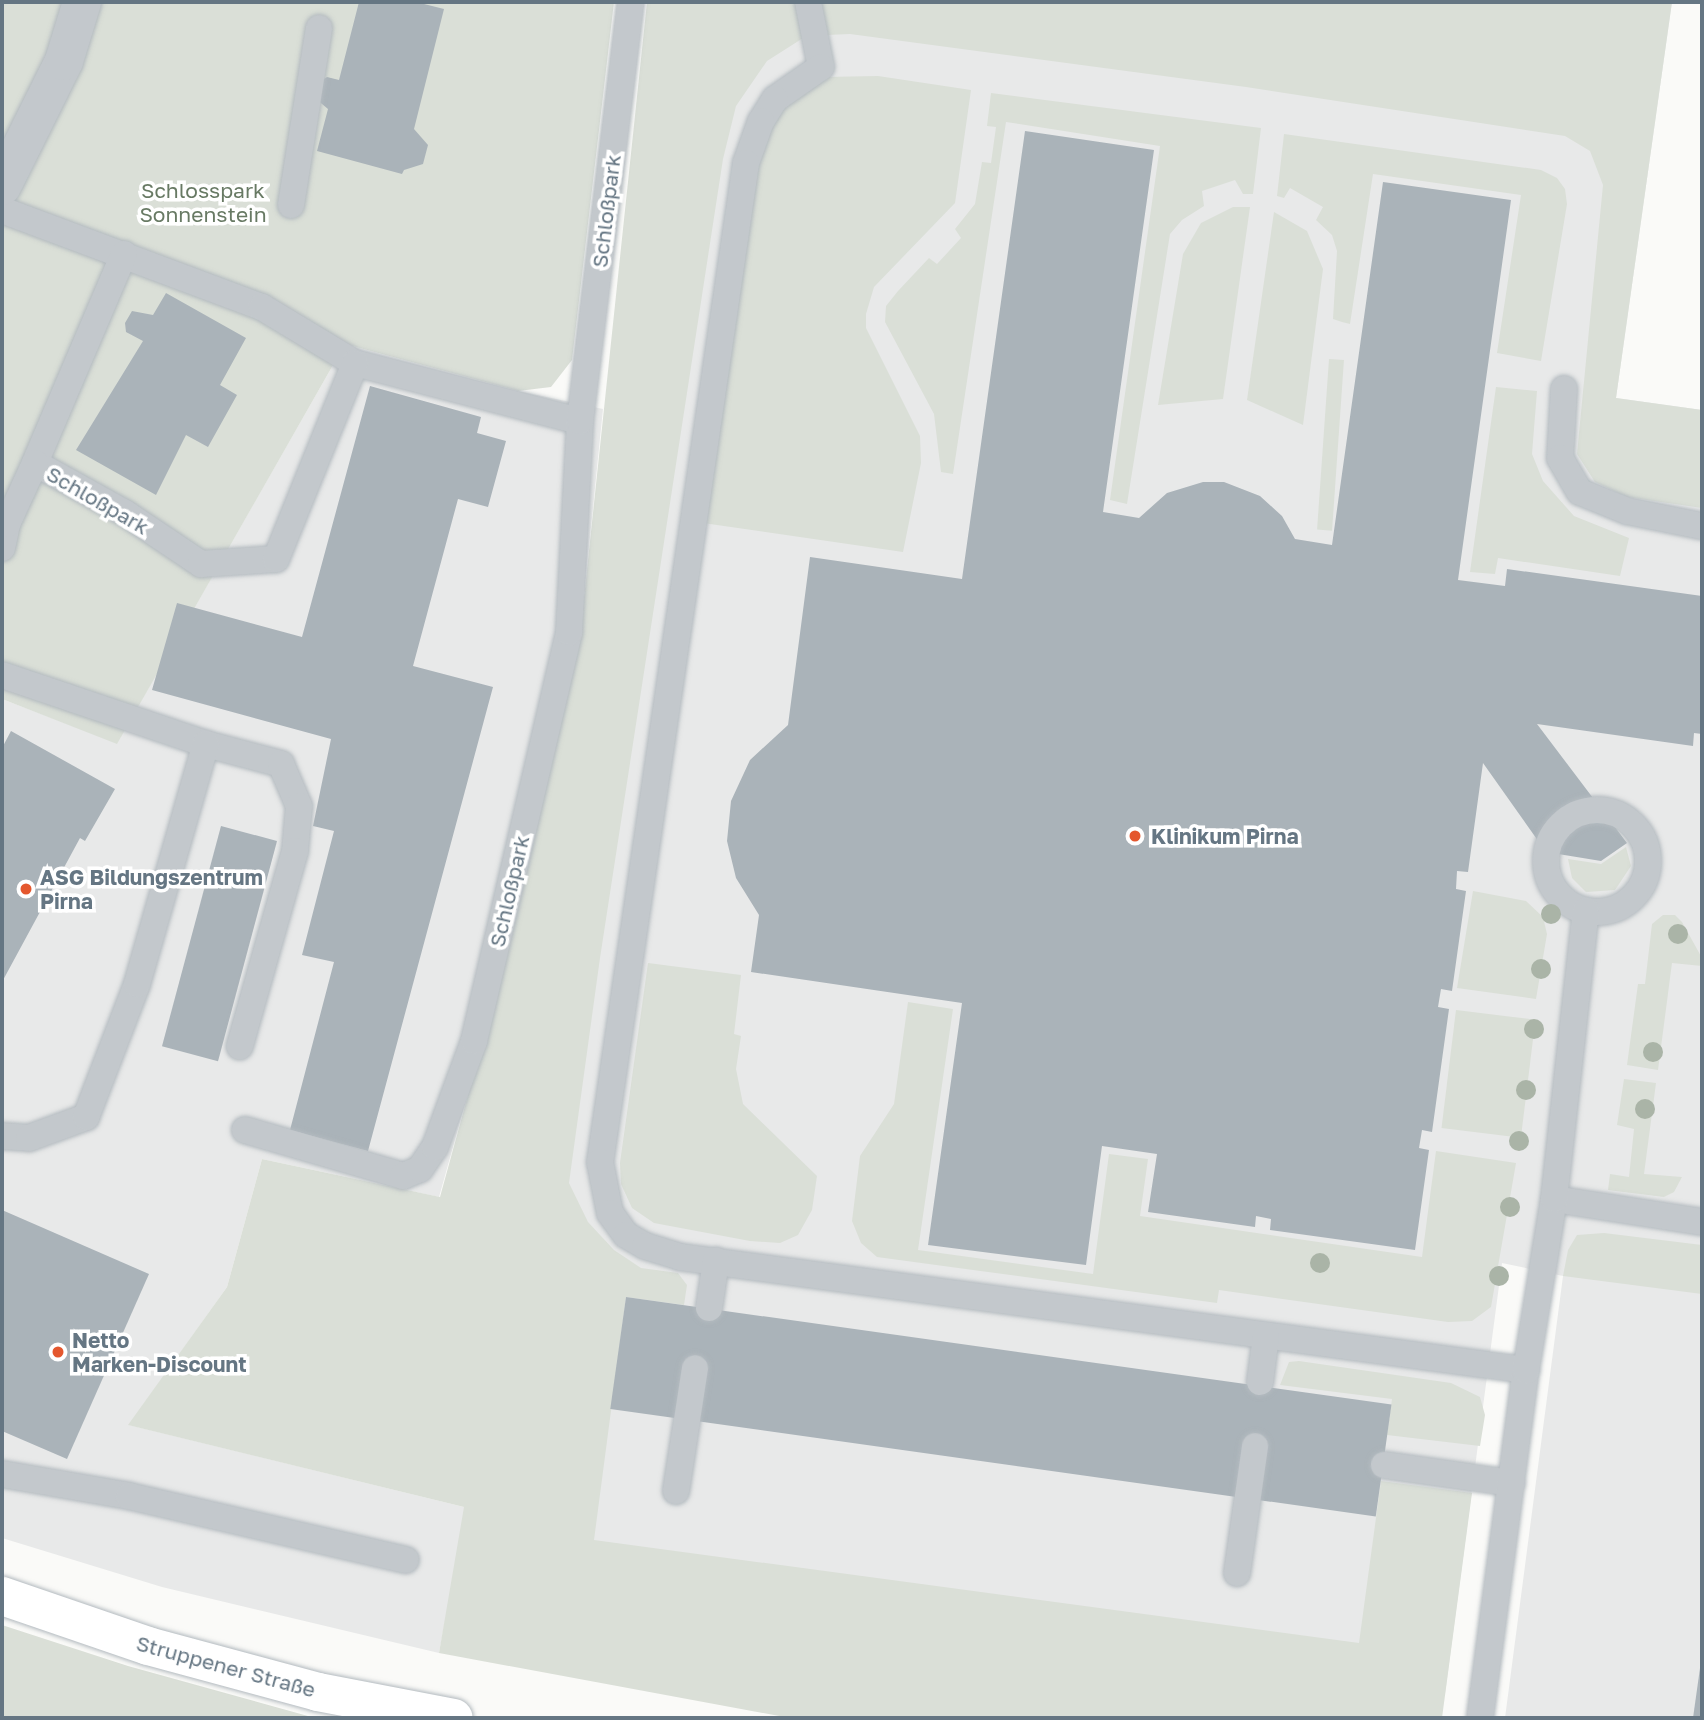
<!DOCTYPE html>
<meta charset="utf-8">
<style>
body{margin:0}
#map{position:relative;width:1704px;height:1720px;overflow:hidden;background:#fafaf8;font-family:"Golos Text",sans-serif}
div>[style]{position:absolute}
.built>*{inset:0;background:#e8e9e9}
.green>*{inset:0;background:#dadfd7;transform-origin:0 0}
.building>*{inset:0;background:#aab3b9;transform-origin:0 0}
.roads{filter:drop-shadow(0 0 2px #b3babf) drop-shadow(0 0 2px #b3babf)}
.service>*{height:26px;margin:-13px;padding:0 13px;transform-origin:13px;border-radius:13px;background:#c3c8cc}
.service>.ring{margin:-13px;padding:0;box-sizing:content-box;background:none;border:26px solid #c3c8cc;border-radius:50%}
.minor>*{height:38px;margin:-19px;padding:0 19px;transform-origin:19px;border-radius:19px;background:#c3c8cc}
.secondary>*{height:38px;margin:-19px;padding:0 19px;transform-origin:19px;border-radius:19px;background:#fff}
.trees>*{width:20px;height:20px;margin:-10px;border-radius:50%;background:#aab4a7}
.dots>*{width:19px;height:19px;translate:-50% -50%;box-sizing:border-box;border:4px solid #fff;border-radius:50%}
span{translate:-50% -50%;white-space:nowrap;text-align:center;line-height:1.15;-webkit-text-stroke:7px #fff;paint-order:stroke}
.park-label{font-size:21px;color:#687a64}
.street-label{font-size:21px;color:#657683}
.poi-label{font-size:21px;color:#657683;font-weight:700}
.left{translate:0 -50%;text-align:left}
.frame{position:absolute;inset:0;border:4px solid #657683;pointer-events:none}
</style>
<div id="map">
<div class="built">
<div style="clip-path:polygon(694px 2px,1672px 2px,1616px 398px,1702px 410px,1702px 1718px,1505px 1718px,1563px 1276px,1502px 1263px,1445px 1694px,456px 1563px,439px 1653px,162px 1587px,2px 1538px,2px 699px,117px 743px,345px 344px,518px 391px,603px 409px,580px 636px,482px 1044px,439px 1197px,262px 1159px,227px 1287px,129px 1425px,464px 1507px)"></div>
</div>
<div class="green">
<div style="clip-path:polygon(2px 2px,614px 2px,572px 360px,551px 387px,518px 391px,345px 344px,117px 744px,2px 699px)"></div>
<div style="clip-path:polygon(647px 2px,804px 2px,811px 33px,767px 61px,736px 106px,723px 159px,600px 958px,569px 1183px,588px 1222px,614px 1250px,641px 1268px,678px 1273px,687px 1285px,684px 1305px,626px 1297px,594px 1540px,1359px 1643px,1381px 1481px,1472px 1493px,1442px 1718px,790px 1718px,439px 1653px,464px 1507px,128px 1425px,227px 1287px,262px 1159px,440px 1197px,482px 1044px,580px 636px)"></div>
<div style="clip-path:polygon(821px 2px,1672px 2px,1616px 398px,1702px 410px,1702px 508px,1627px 497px,1595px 482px,1577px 454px,1603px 185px,1590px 151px,1565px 136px,1246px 87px,850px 34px,827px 35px)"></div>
<div style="clip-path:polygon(878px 76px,971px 90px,955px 203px,874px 287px,866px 314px,866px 328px,920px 436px,921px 463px,903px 552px,703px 523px,757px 151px,778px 110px,823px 77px)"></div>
<div style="clip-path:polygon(991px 93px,1261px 128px,1253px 194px,1243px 194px,1235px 180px,1202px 191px,1204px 206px,1182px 220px,1170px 234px,1127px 504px,1110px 500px,1160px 146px,1006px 122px,953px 474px,941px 472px,934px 414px,885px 322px,886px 306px,898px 291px,929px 258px,937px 264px,961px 238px,955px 229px,975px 204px,982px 162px,991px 163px,996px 127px,987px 126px)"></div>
<div style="clip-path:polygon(1284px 134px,1541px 170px,1557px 178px,1565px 189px,1567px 204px,1541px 361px,1497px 353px,1521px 195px,1373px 174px,1350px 324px,1342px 322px,1333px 319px,1337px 251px,1332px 235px,1316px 220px,1323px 207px,1290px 188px,1284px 198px,1277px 196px)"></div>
<div style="clip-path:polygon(1233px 207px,1250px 207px,1223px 399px,1158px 405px,1183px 254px,1201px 223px)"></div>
<div style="clip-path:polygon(1274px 212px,1307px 231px,1323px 269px,1303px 425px,1247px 400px)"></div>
<div style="left:1329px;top:359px;width:15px;height:171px;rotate:4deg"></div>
<div style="clip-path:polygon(1496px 387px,1537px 391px,1532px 454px,1543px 481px,1574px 516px,1629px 538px,1620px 576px,1498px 558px,1495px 574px,1470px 572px)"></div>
<div style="clip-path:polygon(1626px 847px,1631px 866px,1615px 890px,1586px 892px,1572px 878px,1568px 859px,1601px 864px)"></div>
<div style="clip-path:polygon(1473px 891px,1526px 901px,1543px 917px,1547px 934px,1536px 999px,1457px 988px)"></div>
<div style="clip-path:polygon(1663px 915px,1675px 915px,1682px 922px,1702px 958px,1702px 966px,1672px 963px,1658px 1070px,1627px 1065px,1638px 984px,1645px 984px,1652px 924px)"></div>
<div style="clip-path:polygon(648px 963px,741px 975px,734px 1034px,741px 1036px,736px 1069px,743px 1104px,817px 1176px,812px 1210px,798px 1235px,780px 1243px,750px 1241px,654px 1223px,632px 1208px,621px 1184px,620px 1163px)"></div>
<div style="clip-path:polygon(908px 1002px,953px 1009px,918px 1250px,1093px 1274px,1109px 1154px,1148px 1159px,1140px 1216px,1422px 1257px,1436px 1151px,1516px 1163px,1491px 1307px,1472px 1321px,1448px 1322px,1219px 1290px,1217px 1303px,877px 1257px,861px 1243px,852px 1221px,860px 1156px,894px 1104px)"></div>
<div style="left:1456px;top:1010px;width:80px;height:119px;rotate:7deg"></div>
<div style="clip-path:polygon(1624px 1079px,1656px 1083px,1644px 1174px,1682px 1177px,1674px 1192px,1664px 1197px,1608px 1190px,1610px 1174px,1629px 1177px,1634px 1129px,1617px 1125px)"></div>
<div style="clip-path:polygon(1604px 1233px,1702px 1245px,1702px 1294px,1563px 1276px,1568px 1250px,1577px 1235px)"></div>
<div style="clip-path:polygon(1299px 1361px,1451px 1383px,1480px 1397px,1485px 1415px,1480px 1446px,1387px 1435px,1392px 1399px,1280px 1385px,1289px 1362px)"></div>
<div style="clip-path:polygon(2px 1625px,128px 1666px,315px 1718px,2px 1718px)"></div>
</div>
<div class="building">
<div style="clip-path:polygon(359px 2px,416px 2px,444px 9px,414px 129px,428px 145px,423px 164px,404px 170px,402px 174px,317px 151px,328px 109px,315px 98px,319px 82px,327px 77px,339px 80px)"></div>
<div style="clip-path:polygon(1025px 131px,1154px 150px,1103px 512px,1139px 518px,1167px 493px,1203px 482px,1224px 482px,1260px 496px,1282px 516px,1295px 539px,1332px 545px,1383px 182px,1511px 200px,1458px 580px,1505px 586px,1507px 569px,1702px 596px,1702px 734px,1694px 733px,1693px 746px,1537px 724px,1627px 843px,1601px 861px,1546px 852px,1483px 763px,1468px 872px,1457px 871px,1456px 889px,1466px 891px,1452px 991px,1441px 989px,1438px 1007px,1449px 1009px,1432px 1132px,1422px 1130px,1419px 1148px,1429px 1150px,1415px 1250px,1270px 1230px,1271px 1219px,1256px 1216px,1255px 1227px,1148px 1212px,1157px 1154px,1102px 1146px,1086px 1265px,928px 1245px,962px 1003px,751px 972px,759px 915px,736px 878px,727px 841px,731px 801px,750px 760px,788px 725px,810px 557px,962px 579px)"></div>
<div style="clip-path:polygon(166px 293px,246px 338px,220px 385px,237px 395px,208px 447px,186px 435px,156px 495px,76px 450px,143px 341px,126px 332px,125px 323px,132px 311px,153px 315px)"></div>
<div style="clip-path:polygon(370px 386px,481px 417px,477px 433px,506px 441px,488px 507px,458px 499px,413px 666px,493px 687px,368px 1151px,290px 1130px,334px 962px,302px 955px,334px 831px,313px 826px,331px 739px,152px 690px,177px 603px,302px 637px)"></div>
<div style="clip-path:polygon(11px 731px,115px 789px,85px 841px,80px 838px,2px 982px,2px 748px)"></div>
<div style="left:221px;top:826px;width:58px;height:228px;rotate:15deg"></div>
<div style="clip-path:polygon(2px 1210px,149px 1274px,67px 1459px,2px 1431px)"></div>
<div style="left:626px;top:1297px;width:773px;height:113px;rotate:8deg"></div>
<div style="clip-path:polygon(1701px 1661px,1702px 1718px,1693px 1718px)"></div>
</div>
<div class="roads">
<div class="service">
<div style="left:808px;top:2px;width:66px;rotate:78.7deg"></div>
<div style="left:821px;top:67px;width:56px;rotate:145.2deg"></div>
<div style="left:775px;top:99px;width:26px;rotate:122deg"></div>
<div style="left:761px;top:121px;width:45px;rotate:109.7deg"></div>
<div style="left:746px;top:163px;width:1010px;rotate:98.31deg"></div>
<div style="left:600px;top:1162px;width:52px;rotate:78.9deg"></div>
<div style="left:610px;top:1213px;width:27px;rotate:54deg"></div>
<div style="left:626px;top:1235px;width:22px;rotate:30deg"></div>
<div style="left:645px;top:1246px;width:37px;rotate:17deg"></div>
<div style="left:680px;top:1257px;width:854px;rotate:7.61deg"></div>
<div style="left:291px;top:205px;width:179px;rotate:-81deg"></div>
<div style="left:2px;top:210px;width:278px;rotate:20.5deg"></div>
<div style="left:262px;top:307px;width:109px;rotate:31.1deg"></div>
<div style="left:355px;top:363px;width:232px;rotate:14.5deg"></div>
<div style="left:124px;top:254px;width:227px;rotate:113.1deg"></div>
<div style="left:35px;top:463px;width:103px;rotate:29.1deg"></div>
<div style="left:125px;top:513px;width:92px;rotate:33.9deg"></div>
<div style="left:201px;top:564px;width:75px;rotate:-3.8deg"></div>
<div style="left:276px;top:559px;width:211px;rotate:-68deg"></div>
<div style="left:1564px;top:389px;width:69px;rotate:93.3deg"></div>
<div style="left:1560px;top:458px;width:39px;rotate:60deg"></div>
<div style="left:1580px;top:492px;width:51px;rotate:22deg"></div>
<div style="left:1627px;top:511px;width:76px;rotate:11.3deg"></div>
<div style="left:2px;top:548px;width:25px;rotate:-78deg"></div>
<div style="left:7px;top:524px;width:67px;rotate:-65.3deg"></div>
<div style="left:2px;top:675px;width:215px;rotate:18.7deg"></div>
<div style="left:206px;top:744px;width:78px;rotate:14.9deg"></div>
<div style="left:281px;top:764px;width:46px;rotate:66.8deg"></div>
<div style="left:299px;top:806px;width:45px;rotate:95.1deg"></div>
<div style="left:295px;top:851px;width:203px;rotate:105.8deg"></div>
<div class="ring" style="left:1546px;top:810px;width:76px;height:76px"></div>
<div style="left:245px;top:1130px;width:165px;rotate:16.2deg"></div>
<div style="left:403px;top:1176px;width:18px;rotate:-22deg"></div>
<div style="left:420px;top:1169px;width:27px;rotate:-56deg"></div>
<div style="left:435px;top:1147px;width:113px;rotate:-69.8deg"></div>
<div style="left:474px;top:1041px;width:420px;rotate:-76.9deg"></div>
<div style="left:569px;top:632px;width:211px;rotate:-87deg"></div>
<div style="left:580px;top:421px;width:422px;rotate:-83.1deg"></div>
<div style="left:2px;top:1136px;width:27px;rotate:4deg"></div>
<div style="left:29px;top:1138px;width:61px;rotate:-20.2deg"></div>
<div style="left:86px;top:1117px;width:142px;rotate:-69deg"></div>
<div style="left:137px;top:984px;width:250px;rotate:-74deg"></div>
<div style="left:1554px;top:1199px;width:150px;rotate:8.8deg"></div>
<div style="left:709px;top:1308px;width:48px;rotate:-81.5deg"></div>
<div style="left:1260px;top:1382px;width:46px;rotate:-82.6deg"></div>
<div style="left:1384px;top:1465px;width:129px;rotate:8deg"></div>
<div style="left:2px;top:1474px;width:129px;rotate:9.8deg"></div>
<div style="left:129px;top:1496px;width:284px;rotate:13deg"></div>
<div style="left:676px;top:1491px;width:124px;rotate:-81.2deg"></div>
<div style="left:1237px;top:1573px;width:128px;rotate:-81.9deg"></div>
<div style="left:1480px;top:1718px;width:351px;rotate:-82.5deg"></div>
<div style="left:1526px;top:1370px;width:173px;rotate:-80.7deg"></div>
<div style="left:1554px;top:1199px;width:290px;rotate:-83.7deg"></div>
</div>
<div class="minor">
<div style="left:2px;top:186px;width:140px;rotate:-63.6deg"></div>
<div style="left:64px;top:61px;width:62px;rotate:-73deg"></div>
</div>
<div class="secondary">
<div style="left:2px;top:1596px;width:154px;rotate:18.9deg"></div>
<div style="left:148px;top:1646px;width:176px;rotate:15.1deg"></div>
<div style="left:318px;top:1692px;width:138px;rotate:10.8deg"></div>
</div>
</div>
<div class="trees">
<div style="left:1551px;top:914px"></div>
<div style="left:1678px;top:934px"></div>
<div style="left:1541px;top:969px"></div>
<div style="left:1534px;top:1029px"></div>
<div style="left:1653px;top:1052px"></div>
<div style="left:1526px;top:1090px"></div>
<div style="left:1645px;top:1109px"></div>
<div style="left:1519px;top:1141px"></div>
<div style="left:1510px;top:1207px"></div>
<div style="left:1320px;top:1263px"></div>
<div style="left:1499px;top:1276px"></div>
</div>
<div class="dots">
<div style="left:1135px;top:836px;background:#e4572e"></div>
<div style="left:26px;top:889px;background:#e4572e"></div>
<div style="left:58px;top:1352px;background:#e4572e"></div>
</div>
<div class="park-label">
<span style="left:203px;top:202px">Schlosspark<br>Sonnenstein</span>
</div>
<div class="street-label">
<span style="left:606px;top:211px;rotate:-83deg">Schloßpark</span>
<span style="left:98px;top:500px;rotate:30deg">Schloßpark</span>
<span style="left:509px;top:891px;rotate:-77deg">Schloßpark</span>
<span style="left:226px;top:1666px;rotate:15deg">Struppener Straße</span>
</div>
<div class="poi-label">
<span class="left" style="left:1151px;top:836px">Klinikum Pirna</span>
<span class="left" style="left:40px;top:889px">ASG Bildungszentrum<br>Pirna</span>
<span class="left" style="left:72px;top:1352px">Netto<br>Marken-Discount</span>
</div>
<div class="frame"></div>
</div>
